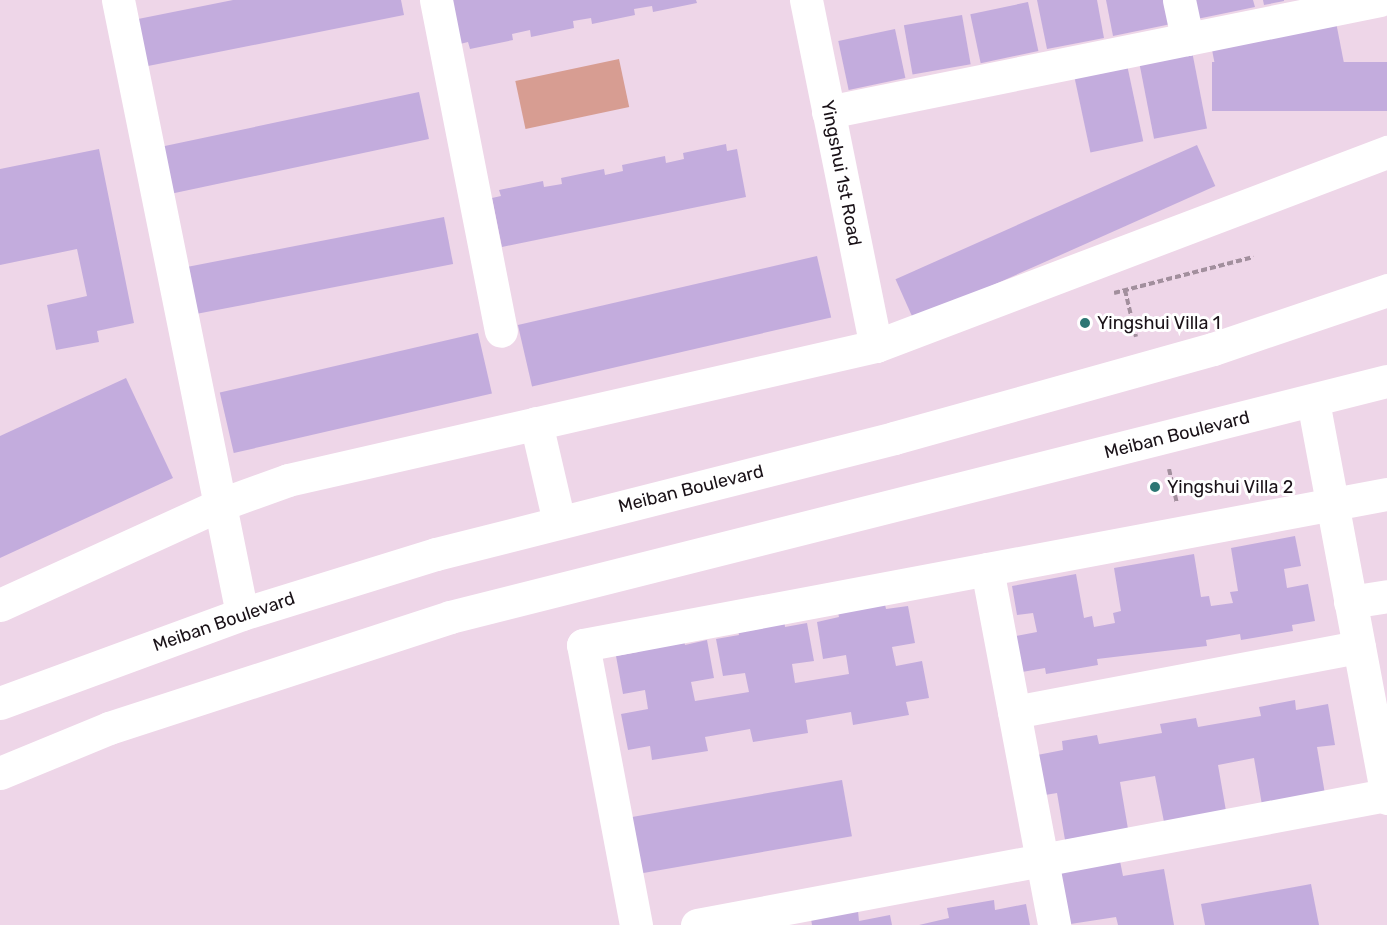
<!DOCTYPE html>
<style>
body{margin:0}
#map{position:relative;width:1387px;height:925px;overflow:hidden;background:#eed6e8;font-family:Rubik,sans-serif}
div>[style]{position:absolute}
.green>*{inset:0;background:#d79d92;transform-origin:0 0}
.building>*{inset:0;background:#c3acdd;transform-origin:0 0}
.path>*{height:4px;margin-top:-2px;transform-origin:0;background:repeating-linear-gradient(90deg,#a28f9d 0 6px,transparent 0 9px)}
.minor>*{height:33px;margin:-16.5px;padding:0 16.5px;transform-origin:16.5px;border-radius:16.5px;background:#fff}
.major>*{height:33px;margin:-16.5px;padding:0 16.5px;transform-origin:16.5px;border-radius:16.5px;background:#fff}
.dots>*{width:16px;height:16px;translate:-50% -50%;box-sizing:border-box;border:3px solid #fff;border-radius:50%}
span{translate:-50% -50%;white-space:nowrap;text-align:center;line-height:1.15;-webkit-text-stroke:6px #fff;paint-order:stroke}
.street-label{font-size:18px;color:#1a1218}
.poi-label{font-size:18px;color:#1a1218}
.left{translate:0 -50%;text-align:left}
</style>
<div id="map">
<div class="green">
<div style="left:619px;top:59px;width:49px;height:106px;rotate:78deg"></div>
</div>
<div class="building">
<div style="clip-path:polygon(233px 0,401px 0,404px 15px,143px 67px,133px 20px)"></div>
<div style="clip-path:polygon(450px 0,696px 0,697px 3px,653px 12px,652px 6px,634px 9px,635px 15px,592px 24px,591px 18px,573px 21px,574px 28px,531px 37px,530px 30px,512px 34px,513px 40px,470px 49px,468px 42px,460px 44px)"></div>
<div style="clip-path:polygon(1037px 0,1097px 0,1104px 38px,1047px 49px)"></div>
<div style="clip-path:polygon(1106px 0,1166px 0,1171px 24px,1113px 36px)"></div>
<div style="clip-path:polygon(1193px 0,1253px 0,1255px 7px,1197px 19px)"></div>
<div style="clip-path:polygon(1263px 0,1284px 0,1284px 1px,1264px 5px)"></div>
<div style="left:1028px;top:2px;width:50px;height:59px;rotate:78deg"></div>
<div style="left:962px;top:15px;width:50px;height:59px;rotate:80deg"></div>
<div style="left:1335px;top:17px;width:53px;height:127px;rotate:79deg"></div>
<div style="left:895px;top:29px;width:50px;height:58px;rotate:78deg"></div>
<div style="left:1191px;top:46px;width:84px;height:54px;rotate:79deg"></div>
<div style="left:1126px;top:60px;width:83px;height:54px;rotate:78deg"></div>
<div style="left:1387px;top:62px;width:49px;height:175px;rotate:90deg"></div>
<div style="left:419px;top:92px;width:48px;height:266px;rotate:78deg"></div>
<div style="clip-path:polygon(726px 144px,727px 151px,737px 149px,746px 197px,502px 247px,492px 198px,501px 196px,499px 190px,543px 181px,544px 187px,562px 184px,561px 178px,604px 169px,605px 175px,623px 171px,622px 165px,665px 156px,666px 163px,684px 159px,683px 153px)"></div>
<div style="left:1197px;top:145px;width:45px;height:330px;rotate:66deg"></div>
<div style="clip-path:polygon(99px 149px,134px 323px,97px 331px,99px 342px,56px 350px,47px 305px,87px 296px,77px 249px,0 265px,0 169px)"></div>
<div style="left:444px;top:217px;width:48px;height:266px;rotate:79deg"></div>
<div style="left:817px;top:256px;width:63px;height:307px;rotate:77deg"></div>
<div style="left:478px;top:333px;width:62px;height:265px;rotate:77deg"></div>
<div style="clip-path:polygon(126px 378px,173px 478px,0 558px,0 436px)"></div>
<div style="clip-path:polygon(1295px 536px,1301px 566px,1284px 569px,1287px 588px,1308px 584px,1315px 621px,1292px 625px,1293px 631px,1241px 640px,1240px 634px,1206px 640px,1207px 646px,1097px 659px,1098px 665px,1046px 674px,1045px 668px,1022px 672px,1016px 636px,1037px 632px,1033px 613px,1017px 615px,1012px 586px,1076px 574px,1084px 618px,1092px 616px,1094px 627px,1115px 623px,1113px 613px,1121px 611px,1114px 568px,1194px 554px,1201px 597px,1209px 596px,1211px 606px,1233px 603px,1230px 592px,1238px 591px,1231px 548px)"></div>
<div style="clip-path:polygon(884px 600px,886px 609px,908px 606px,915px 643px,892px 647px,896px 666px,922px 661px,929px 698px,906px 702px,909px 715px,853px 725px,851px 712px,806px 720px,808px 733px,753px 742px,750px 729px,705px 737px,708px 751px,652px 760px,650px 746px,628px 750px,621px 714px,648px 709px,645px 690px,623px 694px,616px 656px,638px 652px,637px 643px,683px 635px,685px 645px,707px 640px,714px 678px,691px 682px,695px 701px,749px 692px,745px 673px,723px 676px,716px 639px,739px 635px,737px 625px,784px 617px,785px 627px,807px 623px,814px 661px,792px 664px,795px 683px,849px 674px,846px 655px,823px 659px,817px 622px,839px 617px,837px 608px)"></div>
<div style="clip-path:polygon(1295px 700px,1296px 710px,1328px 704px,1335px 745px,1317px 747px,1325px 794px,1262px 805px,1254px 758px,1218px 765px,1226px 811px,1164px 822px,1155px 776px,1120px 782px,1128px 829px,1065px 840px,1057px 793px,1039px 796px,1032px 756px,1063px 750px,1062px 741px,1097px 735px,1099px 744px,1162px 733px,1160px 724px,1196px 718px,1198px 727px,1261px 716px,1259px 707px)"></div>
<div style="left:842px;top:780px;width:57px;height:216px;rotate:80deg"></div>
<div style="clip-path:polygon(1120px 861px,1123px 876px,1164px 869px,1174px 925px,1118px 925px,1116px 917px,1064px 925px,1054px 874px)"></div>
<div style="clip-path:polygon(1311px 884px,1319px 925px,1205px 925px,1201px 904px)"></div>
<div style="clip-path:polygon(994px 900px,995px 910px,1026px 904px,1030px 925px,919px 925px,949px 918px,947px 908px)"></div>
<div style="clip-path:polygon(858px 911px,859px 921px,890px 915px,892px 925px,812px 925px,811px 919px)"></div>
</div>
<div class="path">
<div style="left:1125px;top:290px;width:48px;rotate:76.8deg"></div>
<div style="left:1114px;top:293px;width:144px;rotate:-14.5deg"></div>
<div style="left:1169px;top:469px;width:35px;rotate:77deg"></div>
</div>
<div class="minor">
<div style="left:118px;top:0;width:626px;rotate:78.58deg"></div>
<div style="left:436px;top:0;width:337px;rotate:78.9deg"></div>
<div style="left:806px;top:0;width:353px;rotate:78.6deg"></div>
<div style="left:1179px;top:0;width:40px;rotate:78deg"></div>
<div style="left:828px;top:112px;width:563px;rotate:-11.47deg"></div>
<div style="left:1313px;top:401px;width:404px;rotate:79.4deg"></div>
<div style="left:536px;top:423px;width:102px;rotate:76.9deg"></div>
<div style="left:987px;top:569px;width:362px;rotate:79.3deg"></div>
<div style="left:1350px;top:602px;width:37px;rotate:-9deg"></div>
<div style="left:0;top:605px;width:241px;rotate:-24.5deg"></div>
<div style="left:219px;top:505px;width:73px;rotate:-19.9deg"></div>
<div style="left:288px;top:480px;width:603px;rotate:-12.84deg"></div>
<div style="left:876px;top:346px;width:547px;rotate:-20.79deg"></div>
<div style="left:1014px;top:712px;width:351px;rotate:-10.7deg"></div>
<div style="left:636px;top:925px;width:285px;rotate:-100.7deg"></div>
<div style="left:583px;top:645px;width:818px;rotate:-10.64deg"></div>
<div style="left:697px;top:925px;width:701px;rotate:-10.68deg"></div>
</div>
<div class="major">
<div style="left:0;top:703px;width:258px;rotate:-20.2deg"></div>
<div style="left:242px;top:614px;width:203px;rotate:-17.2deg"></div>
<div style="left:436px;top:554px;width:472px;rotate:-14.2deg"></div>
<div style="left:894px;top:438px;width:331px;rotate:-15.6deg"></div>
<div style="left:1213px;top:349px;width:184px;rotate:-18.7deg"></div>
<div style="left:0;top:773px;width:118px;rotate:-22.4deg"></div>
<div style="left:109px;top:728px;width:359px;rotate:-18deg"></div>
<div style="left:450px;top:617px;width:966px;rotate:-14.14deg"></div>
</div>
<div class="dots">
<div style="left:1085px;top:323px;background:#2c7673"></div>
<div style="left:1155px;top:487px;background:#2c7673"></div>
</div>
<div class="street-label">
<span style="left:841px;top:173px;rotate:79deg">Yingshui 1st Road</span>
<span style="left:1177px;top:435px;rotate:-14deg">Meiban Boulevard</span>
<span style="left:691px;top:489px;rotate:-14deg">Meiban Boulevard</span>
<span style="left:224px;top:622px;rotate:-19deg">Meiban Boulevard</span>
</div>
<div class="poi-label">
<span class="left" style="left:1097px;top:323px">Yingshui Villa 1</span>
<span class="left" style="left:1167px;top:487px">Yingshui Villa 2</span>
</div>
</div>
